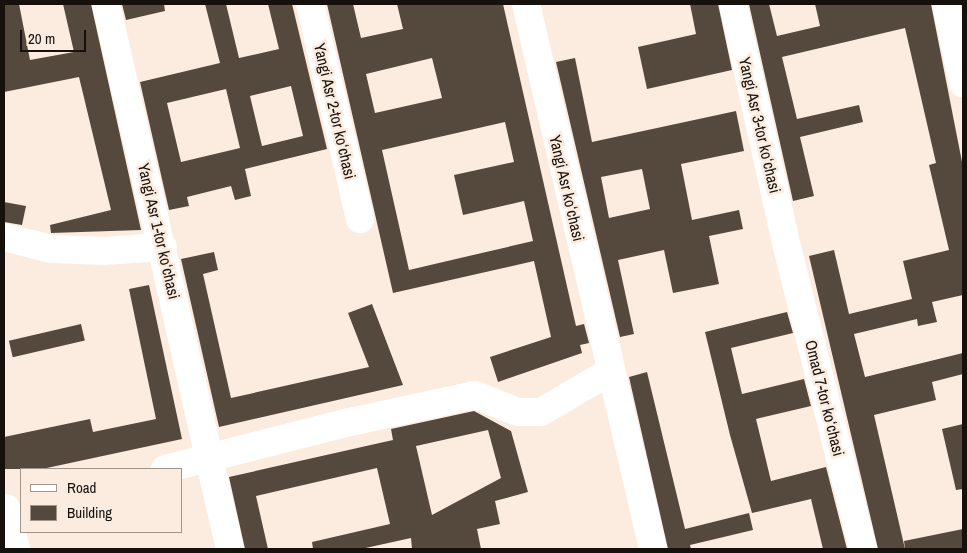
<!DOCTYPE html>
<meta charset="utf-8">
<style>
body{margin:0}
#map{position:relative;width:967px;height:553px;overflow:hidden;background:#fcecdf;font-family:"Archivo Narrow",sans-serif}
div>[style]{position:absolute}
.building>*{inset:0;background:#55483d;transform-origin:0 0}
.minor>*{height:28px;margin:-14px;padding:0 14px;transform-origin:14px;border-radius:14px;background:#fff}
.tertiary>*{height:28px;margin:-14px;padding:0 14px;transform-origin:14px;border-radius:14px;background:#fff}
span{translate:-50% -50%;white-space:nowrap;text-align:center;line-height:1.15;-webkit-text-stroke:5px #fcecdf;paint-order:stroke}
.street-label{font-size:16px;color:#16110d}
.frame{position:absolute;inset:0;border:5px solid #16110d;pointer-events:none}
.legend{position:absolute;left:20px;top:468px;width:162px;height:65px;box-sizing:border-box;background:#fcecdf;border:1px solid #a0948b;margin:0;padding:6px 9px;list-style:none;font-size:15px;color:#16110d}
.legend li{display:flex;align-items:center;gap:10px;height:25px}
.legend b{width:25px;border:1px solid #a0948b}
.scale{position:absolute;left:20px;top:30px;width:66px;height:22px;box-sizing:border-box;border:2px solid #16110d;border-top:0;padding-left:6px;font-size:15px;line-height:18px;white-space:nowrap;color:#16110d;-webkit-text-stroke:4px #fcecdf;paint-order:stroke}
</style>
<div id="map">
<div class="building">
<div style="clip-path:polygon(4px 4px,19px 4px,30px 60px,74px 52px,63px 4px,91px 4px,141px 230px,51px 233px,50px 225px,111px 210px,79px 77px,4px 92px)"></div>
<div style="clip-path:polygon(122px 4px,164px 4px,165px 11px,126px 20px)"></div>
<div style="clip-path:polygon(evenodd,205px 4px,226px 4px,239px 58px,279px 49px,268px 4px,292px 4px,327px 149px,245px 169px,251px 196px,235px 200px,231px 186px,187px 197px,189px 206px,169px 210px,140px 82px,220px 63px,205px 4px,291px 86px,303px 136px,262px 146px,250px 96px,291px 86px,205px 4px,226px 89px,240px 148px,181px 162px,167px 103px,226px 89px)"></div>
<div style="clip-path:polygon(evenodd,327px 4px,353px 4px,361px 38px,403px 29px,397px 4px,503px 4px,576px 326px,584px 324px,589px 343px,580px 345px,582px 353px,498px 382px,490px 357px,551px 337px,534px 261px,393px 293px,327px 4px,432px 58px,442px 98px,375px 113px,366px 74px,432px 58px,327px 4px,505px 122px,514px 162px,454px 175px,463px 215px,524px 201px,533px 241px,409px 270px,382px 150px,505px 122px)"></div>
<div style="clip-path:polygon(690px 4px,718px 4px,732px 70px,647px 89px,638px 47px,696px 34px)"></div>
<div style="clip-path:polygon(749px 4px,769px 4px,777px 36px,820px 26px,815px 4px,931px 4px,963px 167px,963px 295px,932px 302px,937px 322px,918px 326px,917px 319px,854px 334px,865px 377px,963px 353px,963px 374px,932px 382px,936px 400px,874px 415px,905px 549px,878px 549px,809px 256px,834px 250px,849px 314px,912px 299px,903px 261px,949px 250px,929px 165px,936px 163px,905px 28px,782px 57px,797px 119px,859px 105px,863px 122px,800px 137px,814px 196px,793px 201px)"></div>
<div style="clip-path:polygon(evenodd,575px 58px,592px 142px,736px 111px,744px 151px,681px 164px,692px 220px,739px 210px,743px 229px,709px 236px,719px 284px,673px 293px,664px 250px,618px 260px,634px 334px,620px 337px,556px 62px,575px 58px,642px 169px,650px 209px,609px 218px,601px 177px,642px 169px)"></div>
<div style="clip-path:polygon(4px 202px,26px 206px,22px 225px,4px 222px)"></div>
<div style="clip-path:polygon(214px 252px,218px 270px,203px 274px,231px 398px,369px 367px,348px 313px,372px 304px,403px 385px,219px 427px,181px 259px)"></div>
<div style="clip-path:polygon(149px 285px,182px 439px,42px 469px,4px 469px,4px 437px,90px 419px,93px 432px,156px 419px,129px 289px)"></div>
<div style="clip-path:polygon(787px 312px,793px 333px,731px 348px,742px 394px,804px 379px,811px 406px,756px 419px,771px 481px,826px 467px,847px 549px,823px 549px,811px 499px,752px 513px,730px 435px,705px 332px)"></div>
<div style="left:81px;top:324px;width:17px;height:74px;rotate:77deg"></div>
<div style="clip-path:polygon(647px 372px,685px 529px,749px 513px,753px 530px,690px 545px,691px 549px,668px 549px,629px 377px)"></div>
<div style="clip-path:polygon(evenodd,474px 411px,511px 431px,528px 492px,495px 501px,500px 524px,477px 529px,481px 549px,412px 549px,411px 538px,361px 549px,313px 549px,312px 542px,390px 524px,377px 468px,256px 496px,268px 549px,245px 549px,229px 477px,393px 440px,391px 429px,474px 411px,488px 430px,501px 478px,432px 515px,416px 446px,488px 430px)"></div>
<div style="clip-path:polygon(963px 424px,963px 489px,956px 490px,942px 429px)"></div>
<div style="clip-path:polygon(963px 529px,963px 549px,905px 549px,904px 541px)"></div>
</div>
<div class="minor">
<div style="left:106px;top:4px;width:466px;rotate:77.2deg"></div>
<div style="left:310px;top:4px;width:221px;rotate:76.9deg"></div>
<div style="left:526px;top:4px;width:560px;rotate:76.88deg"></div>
<div style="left:733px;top:4px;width:249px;rotate:77.5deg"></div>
<div style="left:787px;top:247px;width:311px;rotate:75.9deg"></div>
<div style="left:946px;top:4px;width:81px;rotate:77.9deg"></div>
<div style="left:4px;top:237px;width:49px;rotate:14.3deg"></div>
<div style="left:51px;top:249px;width:53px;rotate:2.2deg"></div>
<div style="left:104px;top:251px;width:59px;rotate:-3.9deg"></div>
<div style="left:165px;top:469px;width:191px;rotate:-14.3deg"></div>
<div style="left:350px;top:422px;width:128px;rotate:-12.2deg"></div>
<div style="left:475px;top:395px;width:46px;rotate:21.6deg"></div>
<div style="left:518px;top:412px;width:23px"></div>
<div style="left:541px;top:412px;width:81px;rotate:-30.4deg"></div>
<div style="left:6px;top:508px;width:42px;rotate:76.3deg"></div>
</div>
<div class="tertiary">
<div style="left:209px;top:458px;width:93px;rotate:77deg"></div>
</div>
<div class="street-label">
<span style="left:335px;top:111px;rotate:77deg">Yangi Asr 2-tor koʻchasi</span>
<span style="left:760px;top:125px;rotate:77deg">Yangi Asr 3-tor koʻchasi</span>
<span style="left:567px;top:188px;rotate:77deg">Yangi Asr koʻchasi</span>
<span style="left:159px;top:231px;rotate:77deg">Yangi Asr 1-tor koʻchasi</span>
<span style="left:825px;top:398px;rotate:76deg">Omad 7-tor koʻchasi</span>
</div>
<div class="frame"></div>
<ul class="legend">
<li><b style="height:6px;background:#fff"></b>Road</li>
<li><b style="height:14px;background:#55483d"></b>Building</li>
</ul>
<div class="scale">20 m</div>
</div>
